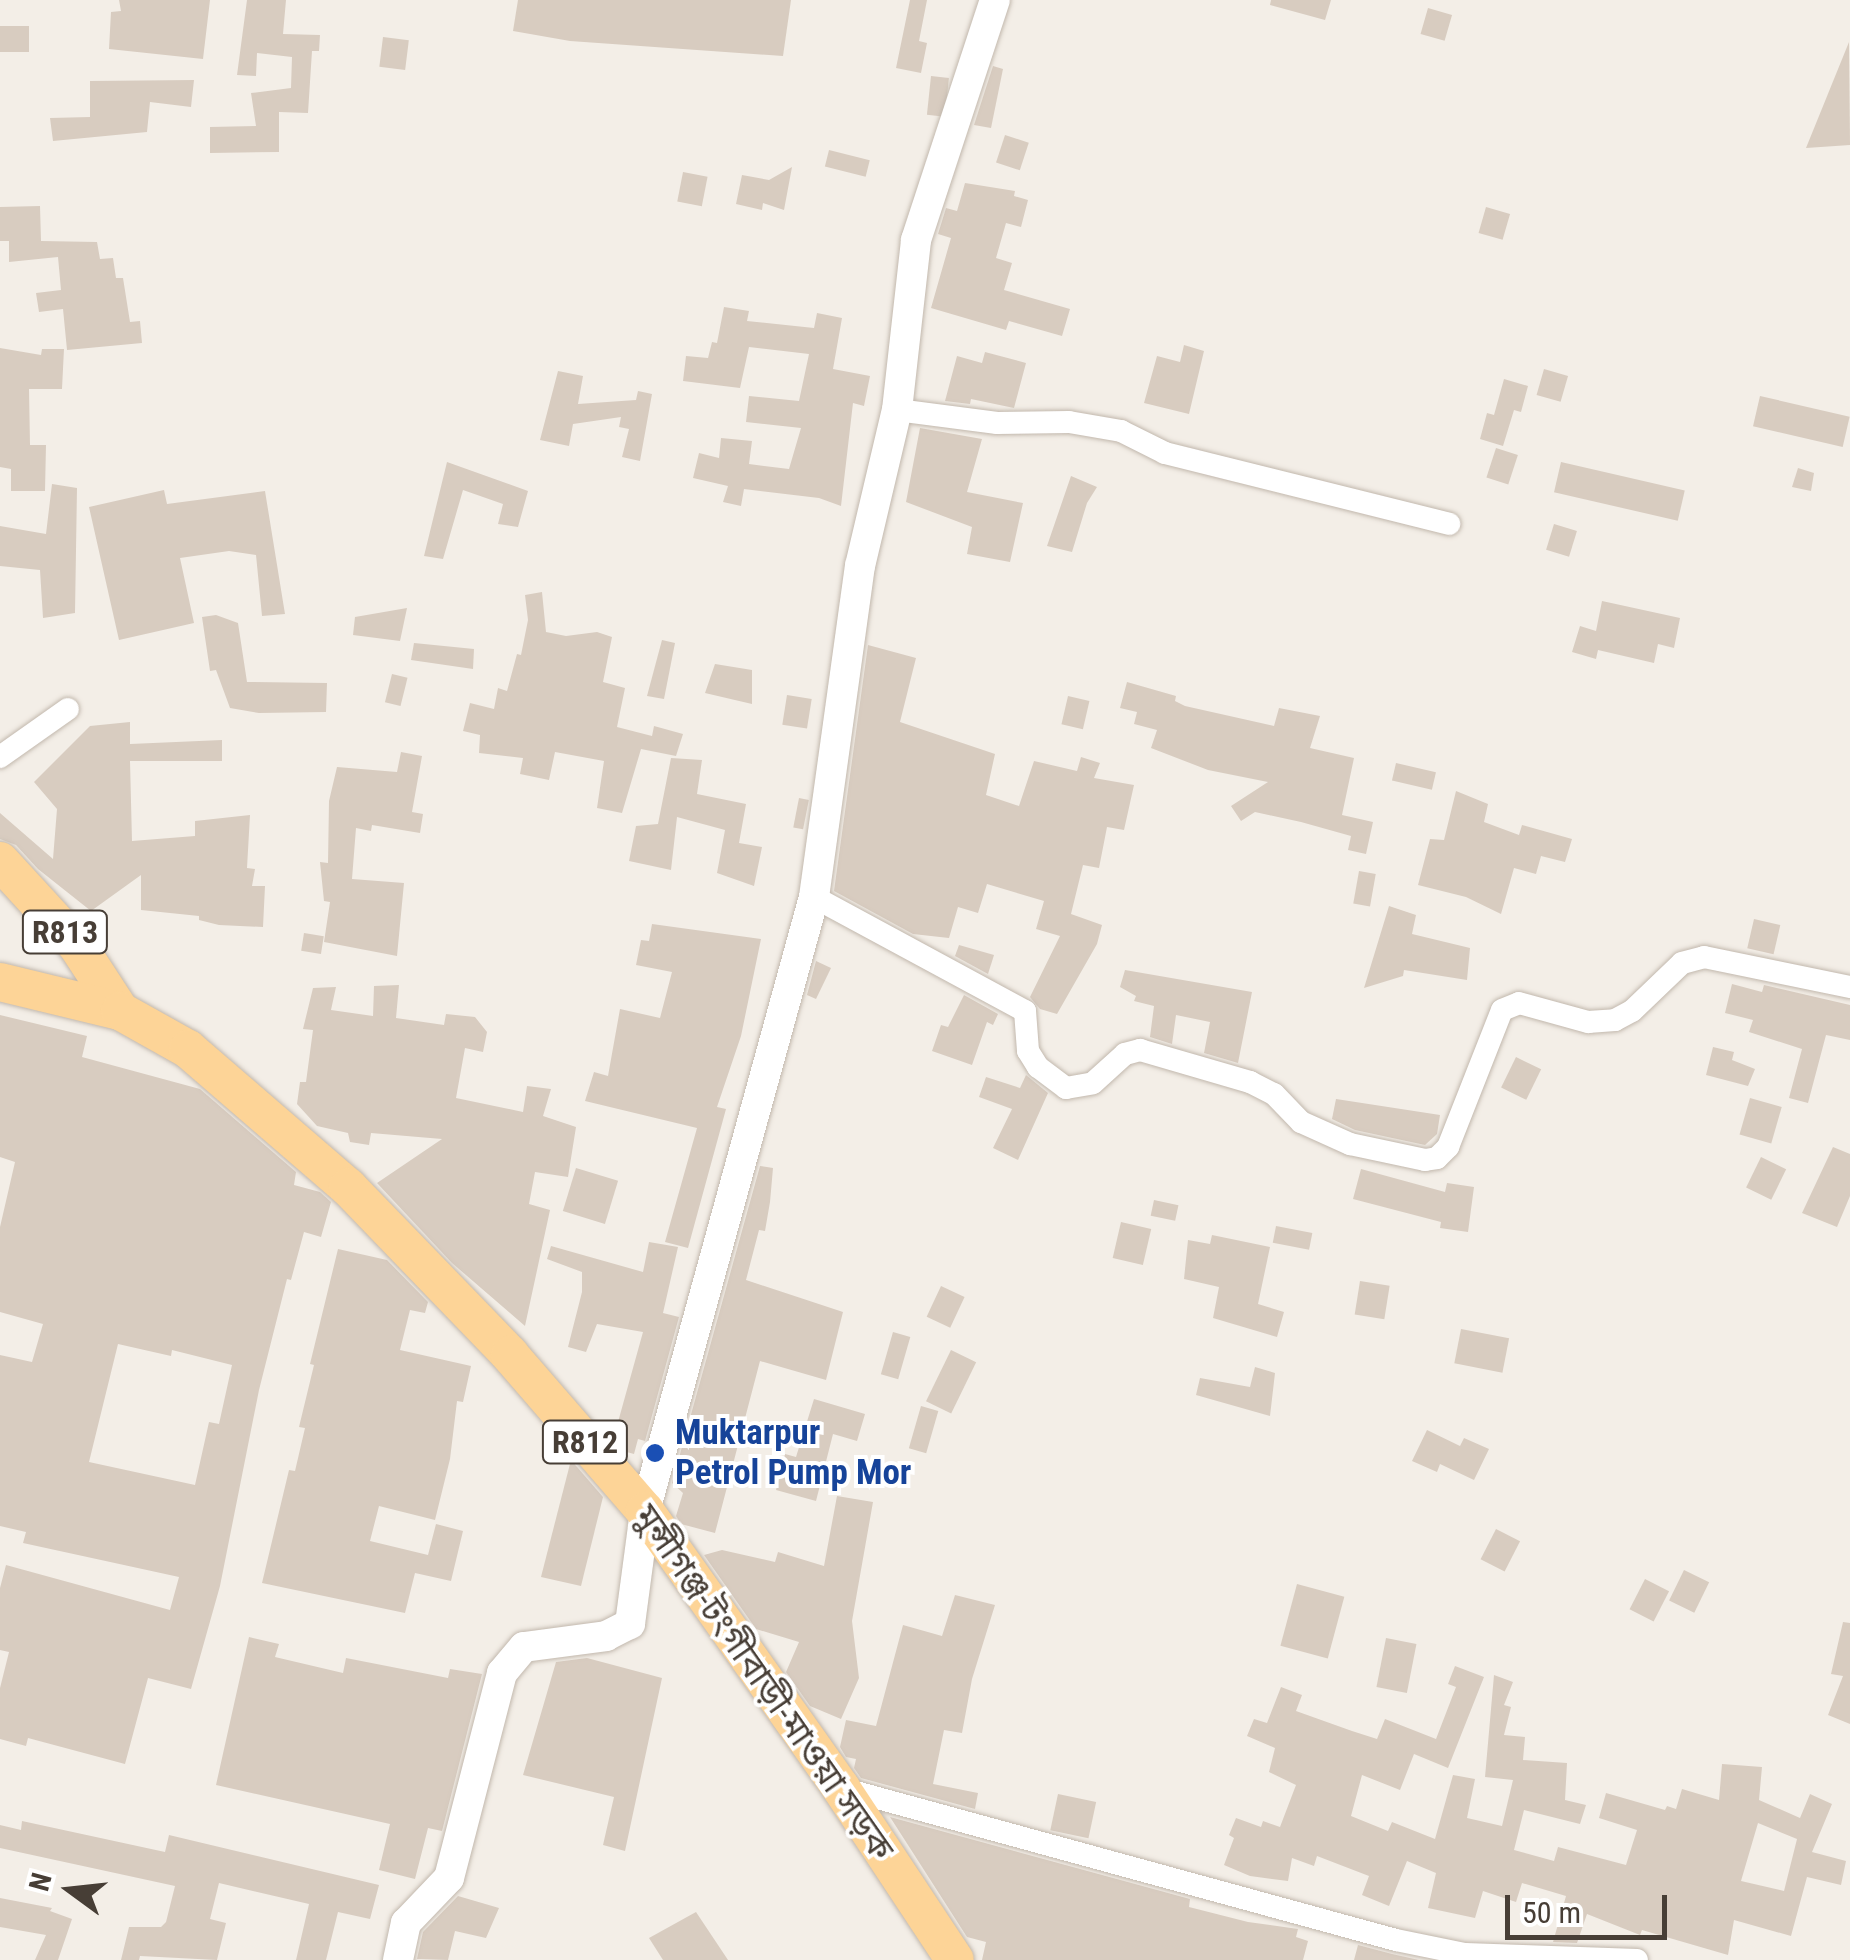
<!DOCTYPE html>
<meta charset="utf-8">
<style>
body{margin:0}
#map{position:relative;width:1850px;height:1960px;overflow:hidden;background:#f3eee7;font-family:"Roboto Condensed","Noto Sans Bengali",sans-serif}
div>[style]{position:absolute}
.building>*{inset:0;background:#d8ccc0;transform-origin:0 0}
.roads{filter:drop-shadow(0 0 2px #c2b8ad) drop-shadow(0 0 2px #c2b8ad)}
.minor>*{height:22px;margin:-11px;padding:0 11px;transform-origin:11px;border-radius:11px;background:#fff}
.tertiary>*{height:30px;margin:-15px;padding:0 15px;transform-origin:15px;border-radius:15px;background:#fff}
.primary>*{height:38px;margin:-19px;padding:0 19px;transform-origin:19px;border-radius:19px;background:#fdd497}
.dots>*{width:28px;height:28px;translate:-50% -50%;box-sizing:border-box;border:5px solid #fff;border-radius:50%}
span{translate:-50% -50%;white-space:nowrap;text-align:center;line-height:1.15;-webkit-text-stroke:8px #fff;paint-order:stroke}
.shield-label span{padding:2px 8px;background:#fff;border:2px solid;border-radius:8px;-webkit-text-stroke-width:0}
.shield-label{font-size:32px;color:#473e36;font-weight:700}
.transit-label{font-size:35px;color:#164399;font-weight:700}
.left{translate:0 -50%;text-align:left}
.street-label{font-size:35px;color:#473e36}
.north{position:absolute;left:20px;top:1840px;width:100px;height:100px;-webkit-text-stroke:8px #fff;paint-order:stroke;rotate:285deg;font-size:28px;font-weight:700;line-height:40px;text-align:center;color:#473e36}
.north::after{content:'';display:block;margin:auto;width:35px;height:45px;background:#473e36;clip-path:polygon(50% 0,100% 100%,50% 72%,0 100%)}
.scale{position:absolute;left:1505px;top:1895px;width:162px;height:45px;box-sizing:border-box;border:5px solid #473e36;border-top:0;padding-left:12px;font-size:30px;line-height:35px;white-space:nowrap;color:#473e36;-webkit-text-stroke:8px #fff;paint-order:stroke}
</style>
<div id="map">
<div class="building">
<div style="clip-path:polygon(119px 0,210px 0,203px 59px,109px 49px,111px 12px,121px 11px)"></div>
<div style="clip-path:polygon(247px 0,286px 0,283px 34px,320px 35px,319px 51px,312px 51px,308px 113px,279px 112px,279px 152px,210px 153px,210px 127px,256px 126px,251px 93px,291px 88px,292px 57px,257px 53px,256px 76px,237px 75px)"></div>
<div style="clip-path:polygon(518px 0,791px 0,783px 56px,570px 41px,513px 31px)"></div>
<div style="clip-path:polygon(910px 0,927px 0,919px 41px,927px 43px,921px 73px,896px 68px)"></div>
<div style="clip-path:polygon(1271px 0,1331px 0,1325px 20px,1270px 5px)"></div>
<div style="left:1428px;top:8px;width:25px;height:27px;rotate:16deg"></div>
<div style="left:0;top:26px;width:29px;height:26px"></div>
<div style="left:383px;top:37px;width:26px;height:30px;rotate:7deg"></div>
<div style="clip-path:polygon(1849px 42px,1850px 145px,1806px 148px)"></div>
<div style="clip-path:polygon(993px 66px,1003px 69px,991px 128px,974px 125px)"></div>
<div style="left:931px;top:76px;width:18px;height:39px;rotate:6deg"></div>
<div style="clip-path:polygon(194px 80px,191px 107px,150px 102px,147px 132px,53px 141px,50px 118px,90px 117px,90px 81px)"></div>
<div style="left:1005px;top:135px;width:25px;height:29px;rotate:18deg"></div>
<div style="left:829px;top:150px;width:42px;height:17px;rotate:14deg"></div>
<div style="clip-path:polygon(792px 167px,784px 210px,763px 203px,762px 210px,736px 204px,742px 175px,769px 180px)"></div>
<div style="left:683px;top:172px;width:25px;height:30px;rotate:11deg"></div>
<div style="clip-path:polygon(965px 183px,1015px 191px,1014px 196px,1028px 200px,1021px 227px,1006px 223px,996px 258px,1012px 263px,1004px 290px,1070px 309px,1062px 336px,1009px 321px,1006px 330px,931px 308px,951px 238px,938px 234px,946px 208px,957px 211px)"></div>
<div style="clip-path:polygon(40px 206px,41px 241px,97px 242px,100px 259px,113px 258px,116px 278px,123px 278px,130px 322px,140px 321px,142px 343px,67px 350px,63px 309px,39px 312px,36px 293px,61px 290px,58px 257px,9px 262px,9px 241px,0 241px,0 207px)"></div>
<div style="left:1486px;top:207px;width:25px;height:27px;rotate:16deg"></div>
<div style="clip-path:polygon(724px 307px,749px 311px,747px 321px,814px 328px,817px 313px,842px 318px,833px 369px,870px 376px,864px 406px,853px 403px,841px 506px,819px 498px,744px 489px,741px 506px,723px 502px,728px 486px,693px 478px,699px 453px,719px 458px,721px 438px,752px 441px,749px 464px,789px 469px,801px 428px,746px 422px,749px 396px,799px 401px,809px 354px,749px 347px,740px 388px,683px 381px,686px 356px,708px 358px,712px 342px,717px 343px)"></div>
<div style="clip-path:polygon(1184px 345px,1204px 351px,1189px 414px,1144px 403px,1157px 356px,1180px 362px)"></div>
<div style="clip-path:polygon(0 348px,41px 355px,42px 349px,64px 349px,62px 389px,29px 389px,30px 445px,46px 445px,45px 491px,11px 491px,11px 469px,0 467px)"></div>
<div style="clip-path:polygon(985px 352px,1026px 363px,1014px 408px,971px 399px,970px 404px,945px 401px,957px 356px,982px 363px)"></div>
<div style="left:1544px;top:369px;width:25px;height:27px;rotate:16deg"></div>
<div style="clip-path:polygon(558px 371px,583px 376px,578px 404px,636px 400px,638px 391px,652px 394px,640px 461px,622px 457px,629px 429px,619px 427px,621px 417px,573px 424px,569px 446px,540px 440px)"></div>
<div style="clip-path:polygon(1504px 379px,1528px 386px,1521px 412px,1514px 410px,1503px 446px,1480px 439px,1487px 413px,1494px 415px)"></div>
<div style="left:1760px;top:396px;width:92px;height:31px;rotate:13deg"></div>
<div style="clip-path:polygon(920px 428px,982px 439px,967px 492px,1023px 503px,1010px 562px,967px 554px,972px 527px,906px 502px)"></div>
<div style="left:1496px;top:448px;width:23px;height:31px;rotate:18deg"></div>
<div style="clip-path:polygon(447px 462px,528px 491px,518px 527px,498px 524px,503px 504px,463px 490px,443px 559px,424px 556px)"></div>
<div style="left:1561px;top:462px;width:127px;height:31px;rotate:13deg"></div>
<div style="clip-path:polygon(1798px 468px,1814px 473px,1811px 491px,1792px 487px)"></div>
<div style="clip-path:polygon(1071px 476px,1097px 487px,1087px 503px,1072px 552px,1047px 546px)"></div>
<div style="clip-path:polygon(52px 484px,77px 488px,75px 613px,43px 618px,40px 570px,0 566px,0 526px,46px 534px)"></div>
<div style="clip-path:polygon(164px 490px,167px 504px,265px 491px,285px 614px,262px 616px,256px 555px,229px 551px,180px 558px,194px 623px,119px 640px,89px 507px)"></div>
<div style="left:1554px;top:524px;width:24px;height:27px;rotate:17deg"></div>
<div style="clip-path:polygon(542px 592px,546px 632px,566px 636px,597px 632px,612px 637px,603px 682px,625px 688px,617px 727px,652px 736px,654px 726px,683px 734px,676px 756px,641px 749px,622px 813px,597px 808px,604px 761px,555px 752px,549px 780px,520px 774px,523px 758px,479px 753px,480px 735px,463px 731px,470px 703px,494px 709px,498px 688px,507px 691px,517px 654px,521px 655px,528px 620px,525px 595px)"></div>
<div style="clip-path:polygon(1602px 601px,1680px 618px,1674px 648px,1658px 644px,1654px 663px,1598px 650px,1596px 659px,1572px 652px,1580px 626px,1596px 631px)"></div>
<div style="clip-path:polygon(407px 608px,400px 641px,353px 635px,355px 617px)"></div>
<div style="clip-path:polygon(216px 615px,238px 623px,247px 682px,327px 683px,326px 712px,259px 713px,230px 708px,216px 670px,210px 671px,202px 617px)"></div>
<div style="clip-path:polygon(662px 640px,675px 643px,664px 699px,647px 696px)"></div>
<div style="clip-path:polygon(414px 643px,474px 649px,473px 669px,411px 660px)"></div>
<div style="clip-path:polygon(868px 645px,916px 658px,900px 722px,995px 754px,986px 795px,1019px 806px,1034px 761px,1077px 771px,1081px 757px,1100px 763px,1094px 778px,1134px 785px,1124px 830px,1107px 827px,1099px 868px,1083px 865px,1071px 914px,1102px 925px,1097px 944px,1057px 1014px,1040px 1009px,1030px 997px,1060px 936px,1036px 929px,1044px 901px,987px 884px,978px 913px,958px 907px,949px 938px,913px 934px,834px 891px)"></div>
<div style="clip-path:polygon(715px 664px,752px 670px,752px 704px,705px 693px)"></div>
<div style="left:392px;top:674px;width:16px;height:29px;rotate:14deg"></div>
<div style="clip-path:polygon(1127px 682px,1176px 696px,1175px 701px,1185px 706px,1274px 726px,1279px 708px,1320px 716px,1310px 748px,1354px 758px,1342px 815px,1373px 822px,1366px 854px,1348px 850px,1351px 836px,1301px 822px,1255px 812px,1241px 821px,1231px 806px,1268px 782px,1208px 770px,1151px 748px,1157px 730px,1134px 724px,1137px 712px,1120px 708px)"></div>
<div style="left:787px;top:695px;width:25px;height:30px;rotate:9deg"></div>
<div style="left:1068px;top:696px;width:22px;height:29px;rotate:13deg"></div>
<div style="clip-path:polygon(130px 722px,130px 744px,222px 740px,222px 761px,130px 761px,132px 841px,195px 836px,195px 821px,250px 815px,247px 868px,255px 869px,252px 886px,265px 886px,263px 927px,219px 925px,199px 920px,199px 916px,141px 910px,141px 875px,91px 911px,38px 869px,16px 845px,0 839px,0 813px,53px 859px,57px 809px,34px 782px,90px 726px)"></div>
<div style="clip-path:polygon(401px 752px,422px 756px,412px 812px,423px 814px,420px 833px,372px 825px,371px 831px,356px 828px,352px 879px,404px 883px,397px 956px,324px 942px,330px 902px,324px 901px,320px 862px,328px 863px,329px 801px,337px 767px,397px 772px)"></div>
<div style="clip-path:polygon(671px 758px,702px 760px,697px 794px,746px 804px,739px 843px,762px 847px,754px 886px,717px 873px,725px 830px,677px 817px,671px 870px,629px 861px,636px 826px,658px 824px)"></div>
<div style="left:1396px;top:763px;width:41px;height:18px;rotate:13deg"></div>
<div style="clip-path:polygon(1456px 791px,1488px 804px,1484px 822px,1519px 835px,1522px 825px,1572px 839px,1565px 862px,1541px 856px,1536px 874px,1514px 868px,1501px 914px,1466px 897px,1418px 885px,1430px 839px,1444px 840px)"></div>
<div style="left:799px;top:798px;width:10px;height:30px;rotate:11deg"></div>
<div style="left:1359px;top:871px;width:17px;height:33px;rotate:10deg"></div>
<div style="clip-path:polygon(1389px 906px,1416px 915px,1412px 934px,1470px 948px,1467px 980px,1404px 970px,1403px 976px,1364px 988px)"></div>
<div style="left:1754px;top:919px;width:27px;height:30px;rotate:13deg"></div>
<div style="clip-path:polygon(652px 924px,761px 939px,741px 1036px,717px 1107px,726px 1109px,688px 1248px,665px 1242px,697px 1128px,585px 1101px,594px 1072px,608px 1076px,620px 1009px,660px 1018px,672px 972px,636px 965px,641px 940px,649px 941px)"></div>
<div style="left:304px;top:933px;width:20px;height:18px;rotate:9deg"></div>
<div style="clip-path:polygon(959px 945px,994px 955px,988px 974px,955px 956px)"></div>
<div style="clip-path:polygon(816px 961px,831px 968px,816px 999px,807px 995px)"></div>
<div style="clip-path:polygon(1125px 970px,1252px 992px,1238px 1063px,1204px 1053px,1210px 1022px,1176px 1015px,1172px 1044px,1150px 1037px,1154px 1006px,1134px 1001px,1136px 996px,1120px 987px)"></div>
<div style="clip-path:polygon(1732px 984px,1762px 992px,1764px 985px,1850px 1005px,1850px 1040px,1826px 1035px,1808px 1103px,1789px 1098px,1802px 1049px,1749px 1032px,1753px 1020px,1725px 1013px)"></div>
<div style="clip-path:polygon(399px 985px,396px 1018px,444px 1025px,446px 1014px,475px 1017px,487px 1032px,483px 1052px,465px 1048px,456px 1098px,523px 1112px,527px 1086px,551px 1089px,543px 1116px,576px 1127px,568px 1177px,535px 1172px,529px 1204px,550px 1210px,525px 1326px,452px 1263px,377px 1183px,442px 1139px,371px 1133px,369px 1145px,350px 1142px,348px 1133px,317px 1126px,297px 1104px,300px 1082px,306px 1082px,313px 1030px,303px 1029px,313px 988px,336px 987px,331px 1010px,373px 1016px,374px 986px)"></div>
<div style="clip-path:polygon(964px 995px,998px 1014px,993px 1025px,987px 1022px,972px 1065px,932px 1051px,941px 1025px,948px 1027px)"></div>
<div style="clip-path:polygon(evenodd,0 1015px,87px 1036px,82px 1057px,200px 1089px,296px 1172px,294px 1185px,320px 1192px,331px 1202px,321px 1237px,304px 1232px,291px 1280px,287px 1279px,259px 1390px,220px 1586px,191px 1689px,148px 1678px,125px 1764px,28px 1738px,26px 1746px,0 1739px,0 1688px,9px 1652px,0 1650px,0 1588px,6px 1565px,170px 1610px,179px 1577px,23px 1543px,26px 1532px,0 1526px,0 1355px,32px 1362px,43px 1324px,0 1312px,0 1227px,15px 1162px,0 1157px,0 1015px,118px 1344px,171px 1356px,172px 1350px,232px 1365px,219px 1424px,209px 1422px,195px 1485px,89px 1462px,118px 1344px)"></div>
<div style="clip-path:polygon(1713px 1047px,1734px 1052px,1732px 1060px,1755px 1069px,1748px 1086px,1706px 1075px)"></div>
<div style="left:1516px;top:1057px;width:28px;height:34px;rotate:26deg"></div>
<div style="clip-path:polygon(1026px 1075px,1048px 1093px,1018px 1160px,993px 1148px,1012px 1109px,979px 1097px,986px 1077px,1020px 1088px)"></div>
<div style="left:1750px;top:1098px;width:33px;height:38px;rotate:16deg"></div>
<div style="clip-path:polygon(1336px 1099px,1440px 1115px,1437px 1134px,1425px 1145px,1355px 1130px,1332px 1119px)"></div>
<div style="clip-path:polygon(1833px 1147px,1850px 1154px,1850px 1196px,1837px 1227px,1802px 1213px)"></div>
<div style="left:1761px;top:1157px;width:28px;height:34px;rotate:26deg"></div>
<div style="clip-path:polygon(760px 1166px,773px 1168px,770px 1202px,765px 1231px,759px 1230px,746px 1280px,843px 1312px,826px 1380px,760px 1361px,715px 1533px,681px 1524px,676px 1516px,683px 1493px,672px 1483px)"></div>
<div style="left:576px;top:1168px;width:44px;height:45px;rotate:17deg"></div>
<div style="clip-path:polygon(1361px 1169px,1445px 1192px,1447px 1183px,1474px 1187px,1468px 1232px,1440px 1228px,1441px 1222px,1353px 1199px)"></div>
<div style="left:1154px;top:1200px;width:25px;height:16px;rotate:12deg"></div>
<div style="left:1121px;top:1222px;width:31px;height:37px;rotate:13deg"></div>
<div style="left:1276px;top:1226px;width:37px;height:17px;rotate:11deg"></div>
<div style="clip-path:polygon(1212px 1235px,1270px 1247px,1258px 1304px,1284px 1312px,1277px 1337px,1213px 1318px,1219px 1287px,1184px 1279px,1188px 1240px,1210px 1244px)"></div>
<div style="clip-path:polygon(649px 1242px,678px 1247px,663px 1313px,679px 1317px,645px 1441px,638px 1439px,634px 1454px,623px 1451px,613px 1440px,643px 1332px,597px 1324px,586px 1352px,568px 1347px,582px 1292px,582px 1272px,547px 1259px,551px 1246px,643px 1272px)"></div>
<div style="clip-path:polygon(338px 1249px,387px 1260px,428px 1302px,425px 1313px,410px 1310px,400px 1350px,471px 1366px,463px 1402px,457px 1401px,450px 1459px,435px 1520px,379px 1506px,370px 1541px,428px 1555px,436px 1524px,463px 1531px,451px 1581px,415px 1573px,405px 1613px,262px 1583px,289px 1470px,295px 1471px,305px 1428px,299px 1427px,314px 1365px,310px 1364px)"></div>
<div style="left:1360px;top:1281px;width:30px;height:34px;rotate:9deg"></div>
<div style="left:941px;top:1286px;width:26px;height:34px;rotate:25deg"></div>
<div style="left:1461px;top:1329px;width:49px;height:35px;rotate:11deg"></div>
<div style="left:893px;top:1332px;width:18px;height:44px;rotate:16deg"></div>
<div style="left:951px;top:1350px;width:28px;height:57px;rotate:26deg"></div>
<div style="clip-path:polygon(1255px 1367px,1275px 1373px,1270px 1416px,1196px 1395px,1200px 1378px,1250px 1387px)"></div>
<div style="clip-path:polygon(814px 1399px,865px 1414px,857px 1441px,833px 1434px,816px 1501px,776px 1490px,785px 1454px,796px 1457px)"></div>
<div style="left:921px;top:1406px;width:18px;height:44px;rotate:16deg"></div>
<div style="clip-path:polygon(1427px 1430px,1460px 1446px,1464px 1438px,1489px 1449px,1474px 1480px,1440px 1464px,1437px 1472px,1412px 1461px)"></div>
<div style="clip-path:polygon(571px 1460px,603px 1497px,581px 1586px,541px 1577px)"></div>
<div style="clip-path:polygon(837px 1496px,873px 1502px,852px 1621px,859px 1678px,841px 1719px,810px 1706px,786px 1672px,799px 1642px,756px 1629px,704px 1555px,722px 1550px,775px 1562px,778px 1552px,824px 1566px)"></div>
<div style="left:1496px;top:1529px;width:27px;height:34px;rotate:27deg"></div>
<div style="left:1684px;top:1570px;width:28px;height:34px;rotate:26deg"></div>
<div style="left:1645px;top:1579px;width:27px;height:34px;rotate:27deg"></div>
<div style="left:1297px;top:1584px;width:49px;height:64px;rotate:15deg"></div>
<div style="clip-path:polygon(955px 1595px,995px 1605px,972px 1679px,962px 1733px,944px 1730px,933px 1784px,978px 1793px,975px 1809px,861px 1778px,854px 1768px,856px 1759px,846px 1757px,840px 1747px,846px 1720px,876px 1726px,903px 1625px,942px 1636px)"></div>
<div style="clip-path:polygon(1843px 1622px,1850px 1623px,1850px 1724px,1828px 1715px,1843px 1676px,1831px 1674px)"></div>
<div style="clip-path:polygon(249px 1637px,279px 1644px,275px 1657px,343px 1673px,346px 1658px,448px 1678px,450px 1669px,482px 1674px,442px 1831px,428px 1828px,415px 1879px,379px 1870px,390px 1824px,216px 1785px)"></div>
<div style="left:1386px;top:1638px;width:31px;height:50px;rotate:11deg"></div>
<div style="clip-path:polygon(587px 1658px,662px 1678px,625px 1851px,603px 1845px,614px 1797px,523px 1775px,556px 1662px)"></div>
<div style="clip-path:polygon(evenodd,1455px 1666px,1484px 1677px,1448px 1768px,1414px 1754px,1400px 1790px,1362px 1775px,1351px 1816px,1388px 1831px,1392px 1822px,1435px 1839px,1453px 1775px,1475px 1779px,1467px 1818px,1502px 1826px,1513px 1780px,1485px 1777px,1494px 1675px,1513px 1682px,1504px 1705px,1511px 1707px,1504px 1735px,1525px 1737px,1523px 1760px,1567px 1763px,1565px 1800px,1586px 1805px,1580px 1824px,1524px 1810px,1514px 1850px,1554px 1861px,1558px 1847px,1626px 1865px,1637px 1830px,1599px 1818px,1606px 1793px,1665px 1810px,1667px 1806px,1676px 1809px,1682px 1789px,1719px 1800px,1722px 1764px,1762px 1767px,1759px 1800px,1800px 1818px,1810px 1794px,1832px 1804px,1812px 1852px,1846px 1861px,1841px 1885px,1807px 1877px,1791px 1936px,1734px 1920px,1728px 1955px,1642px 1930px,1640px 1935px,1587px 1914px,1577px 1943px,1553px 1942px,1566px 1896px,1522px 1883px,1516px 1902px,1483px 1891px,1475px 1918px,1428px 1908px,1436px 1873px,1407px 1861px,1389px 1906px,1362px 1895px,1369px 1876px,1317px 1856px,1314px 1866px,1292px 1858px,1288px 1881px,1250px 1876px,1224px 1865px,1234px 1838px,1229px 1835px,1236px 1818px,1261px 1827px,1263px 1821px,1280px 1827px,1296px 1785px,1269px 1772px,1275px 1748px,1247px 1736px,1254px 1719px,1267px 1723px,1281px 1687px,1302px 1695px,1296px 1711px,1352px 1731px,1377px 1739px,1385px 1719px,1436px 1739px,1456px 1687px,1448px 1684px,1455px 1666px,1758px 1823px,1797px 1839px,1784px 1891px,1741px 1881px,1758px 1823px)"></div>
<div style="left:1058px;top:1794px;width:39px;height:37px;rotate:12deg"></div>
<div style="clip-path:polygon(890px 1817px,1190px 1899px,1189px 1907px,1248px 1922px,1298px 1929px,1296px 1937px,1308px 1941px,1303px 1960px,982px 1960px,986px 1942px,967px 1937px)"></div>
<div style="clip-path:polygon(22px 1821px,165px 1852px,169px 1835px,379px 1885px,370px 1919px,338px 1912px,326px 1960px,296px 1960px,309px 1904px,219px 1883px,210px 1919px,226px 1923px,217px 1960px,140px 1956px,139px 1960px,121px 1960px,129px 1927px,161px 1927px,166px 1922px,175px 1886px,0 1848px,0 1825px,21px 1830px)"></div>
<div style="clip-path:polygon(458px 1896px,499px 1908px,486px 1938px,455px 1931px,448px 1960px,417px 1959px,423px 1932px)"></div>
<div style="clip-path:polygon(0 1898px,52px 1908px,50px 1911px,72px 1919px,58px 1960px,35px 1960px,46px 1935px,0 1927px)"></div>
<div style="clip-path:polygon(696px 1912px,728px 1960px,663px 1960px,649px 1938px)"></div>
<div style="clip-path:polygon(1358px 1945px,1392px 1954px,1419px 1960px,1354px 1960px)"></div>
</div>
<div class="roads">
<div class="minor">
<div style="left:897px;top:410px;width:101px;rotate:7.4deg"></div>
<div style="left:997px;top:423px;width:72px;rotate:-0.8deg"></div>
<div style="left:1069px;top:422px;width:53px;rotate:9.8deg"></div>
<div style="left:1121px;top:431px;width:49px;rotate:26.6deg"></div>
<div style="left:1165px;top:453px;width:293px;rotate:14deg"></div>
<div style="left:0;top:757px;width:83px;rotate:-35.2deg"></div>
<div style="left:814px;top:897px;width:240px;rotate:28.4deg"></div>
<div style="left:1025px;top:1011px;width:40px;rotate:85.7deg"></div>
<div style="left:1028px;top:1051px;width:19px;rotate:58deg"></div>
<div style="left:1038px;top:1067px;width:35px;rotate:37deg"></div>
<div style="left:1066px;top:1088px;width:27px;rotate:-10deg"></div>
<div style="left:1093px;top:1083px;width:43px;rotate:-42.2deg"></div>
<div style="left:1125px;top:1054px;width:16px;rotate:-15deg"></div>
<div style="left:1140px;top:1050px;width:115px;rotate:16.2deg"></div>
<div style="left:1250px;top:1082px;width:27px;rotate:27deg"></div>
<div style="left:1274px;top:1094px;width:39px;rotate:46deg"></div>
<div style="left:1301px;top:1122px;width:54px;rotate:24.2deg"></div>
<div style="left:1350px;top:1144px;width:77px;rotate:12deg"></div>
<div style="left:1425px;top:1160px;width:12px;rotate:-9deg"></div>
<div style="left:1437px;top:1158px;width:16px;rotate:-45deg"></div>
<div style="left:1448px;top:1147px;width:147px;rotate:-68.5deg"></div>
<div style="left:1502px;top:1010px;width:18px;rotate:-22deg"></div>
<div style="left:1519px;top:1003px;width:72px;rotate:15.4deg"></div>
<div style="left:1588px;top:1022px;width:27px;rotate:-4deg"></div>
<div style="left:1615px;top:1020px;width:19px;rotate:-28deg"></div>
<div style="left:1632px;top:1011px;width:69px;rotate:-43.8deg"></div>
<div style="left:1682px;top:963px;width:23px;rotate:-15deg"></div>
<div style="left:1704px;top:957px;width:149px;rotate:11.6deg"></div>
<div style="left:841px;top:1788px;width:575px;rotate:15.32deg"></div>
<div style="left:1396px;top:1940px;width:70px;rotate:11.5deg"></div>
<div style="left:1465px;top:1954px;width:172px;rotate:2deg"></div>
</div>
<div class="tertiary">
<div style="left:398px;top:1960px;width:38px;rotate:-78deg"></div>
<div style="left:406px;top:1923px;width:62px;rotate:-46.3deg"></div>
<div style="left:449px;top:1878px;width:212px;rotate:-75.5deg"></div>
<div style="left:502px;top:1673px;width:34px;rotate:-50deg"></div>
<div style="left:524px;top:1647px;width:83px;rotate:-7.6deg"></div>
<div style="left:606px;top:1636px;width:27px;rotate:-27deg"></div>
<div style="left:630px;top:1624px;width:114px;rotate:-82.4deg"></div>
<div style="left:645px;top:1511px;width:637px;rotate:-74.61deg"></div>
<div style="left:814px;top:897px;width:334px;rotate:-82.1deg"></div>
<div style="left:860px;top:566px;width:160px;rotate:-76.7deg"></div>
<div style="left:897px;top:410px;width:171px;rotate:-83.6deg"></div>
<div style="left:916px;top:240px;width:253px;rotate:-71.8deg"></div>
</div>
<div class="primary">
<div style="left:0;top:861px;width:114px;rotate:47.5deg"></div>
<div style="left:77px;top:945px;width:79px;rotate:56.9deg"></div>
<div style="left:0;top:982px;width:123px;rotate:13.6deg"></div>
<div style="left:120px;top:1011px;width:78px;rotate:29.2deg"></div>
<div style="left:188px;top:1049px;width:211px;rotate:40.8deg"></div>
<div style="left:348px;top:1187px;width:233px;rotate:46deg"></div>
<div style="left:510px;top:1355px;width:206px;rotate:49.1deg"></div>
<div style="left:645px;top:1511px;width:339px;rotate:54.7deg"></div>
<div style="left:841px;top:1788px;width:206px;rotate:56.5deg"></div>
</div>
</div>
<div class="dots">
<div style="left:655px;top:1453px;background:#1a4fb4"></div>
</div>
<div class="shield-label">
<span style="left:65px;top:932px">R813</span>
<span style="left:585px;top:1442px">R812</span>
</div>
<div class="transit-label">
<span class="left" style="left:675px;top:1453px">Muktarpur<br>Petrol Pump Mor</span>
</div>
<div class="street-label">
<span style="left:763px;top:1683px;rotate:55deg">মুন্সীগঞ্জ-টংগীবাড়ী-মাওয়া সড়ক</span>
</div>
<div class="north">N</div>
<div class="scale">50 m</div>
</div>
